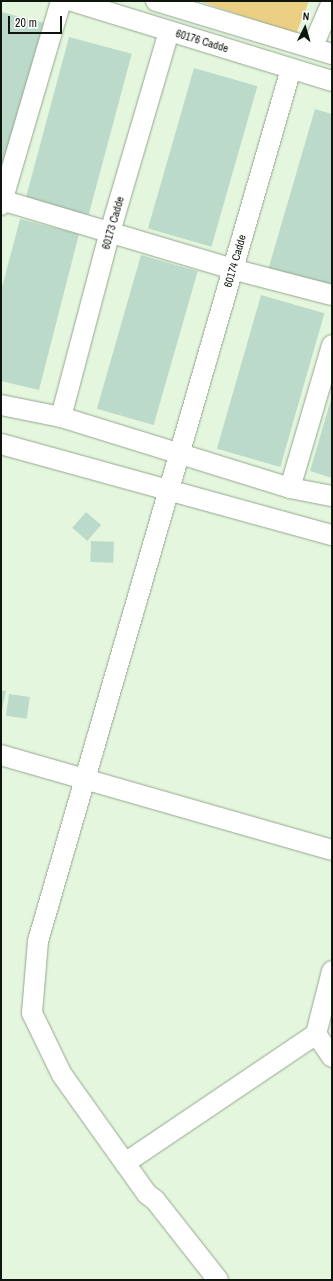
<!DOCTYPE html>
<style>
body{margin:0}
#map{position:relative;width:333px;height:1281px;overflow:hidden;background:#e4f7de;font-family:"Archivo Narrow",sans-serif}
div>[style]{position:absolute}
.green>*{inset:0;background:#ebd084}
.building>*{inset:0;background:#bcdaca;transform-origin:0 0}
.roads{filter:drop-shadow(0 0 1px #94a68f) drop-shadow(0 0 1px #94a68f)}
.minor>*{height:20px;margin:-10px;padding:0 10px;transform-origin:10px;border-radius:10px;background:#fff}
span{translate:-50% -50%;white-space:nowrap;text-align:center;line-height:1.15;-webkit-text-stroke:4px #fff;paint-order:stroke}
.street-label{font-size:11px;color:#0f160d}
.frame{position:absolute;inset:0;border:2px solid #0f160d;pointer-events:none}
.north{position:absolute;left:285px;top:8px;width:40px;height:40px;-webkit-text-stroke:3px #fff;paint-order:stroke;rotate:5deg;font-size:11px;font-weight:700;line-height:16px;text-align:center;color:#0f160d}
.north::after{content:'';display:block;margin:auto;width:14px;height:18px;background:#0f160d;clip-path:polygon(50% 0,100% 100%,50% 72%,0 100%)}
.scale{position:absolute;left:8px;top:16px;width:54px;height:18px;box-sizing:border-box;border:2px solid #0f160d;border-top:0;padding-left:5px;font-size:12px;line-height:14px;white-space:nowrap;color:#0f160d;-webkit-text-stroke:3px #fff;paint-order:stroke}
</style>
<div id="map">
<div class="green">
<div style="clip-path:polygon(199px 1px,309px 1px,296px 34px)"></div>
</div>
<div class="building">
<div style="clip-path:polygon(1px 12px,45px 23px,1px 178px)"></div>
<div style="left:69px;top:37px;width:65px;height:167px;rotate:15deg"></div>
<div style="left:194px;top:68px;width:66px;height:167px;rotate:16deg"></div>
<div style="clip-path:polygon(315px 109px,332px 114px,332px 286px,268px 270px)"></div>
<div style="clip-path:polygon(20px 219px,79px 234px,39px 390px,1px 381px,1px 291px)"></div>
<div style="left:141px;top:255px;width:59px;height:160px;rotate:16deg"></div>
<div style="left:261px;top:295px;width:66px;height:160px;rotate:16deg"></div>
<div style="clip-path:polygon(332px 396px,332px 478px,310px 471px)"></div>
<div style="left:86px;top:512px;width:20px;height:21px;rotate:41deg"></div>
<div style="left:91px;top:541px;width:23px;height:21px;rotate:2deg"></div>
<div style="clip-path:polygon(1px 690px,6px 691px,2px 710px,1px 710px)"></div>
<div style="left:9px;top:694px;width:21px;height:22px;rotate:8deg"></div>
</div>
<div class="roads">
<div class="minor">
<div style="left:72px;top:1px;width:272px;rotate:17.1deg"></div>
<div style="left:156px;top:1px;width:184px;rotate:16.8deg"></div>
<div style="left:312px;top:48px;width:50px;rotate:-66.5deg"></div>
<div style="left:1px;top:200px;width:241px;rotate:16.6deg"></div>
<div style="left:232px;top:269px;width:103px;rotate:14.6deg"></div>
<div style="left:1px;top:205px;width:213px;rotate:-73.6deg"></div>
<div style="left:1px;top:405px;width:61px;rotate:11.3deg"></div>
<div style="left:61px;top:417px;width:240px;rotate:17.2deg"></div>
<div style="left:290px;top:488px;width:43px;rotate:10.8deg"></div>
<div style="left:61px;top:417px;width:191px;rotate:-75.2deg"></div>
<div style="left:110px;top:232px;width:209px;rotate:-73.6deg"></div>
<div style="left:1px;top:444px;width:343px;rotate:15.4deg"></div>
<div style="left:290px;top:488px;width:149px;rotate:-73.6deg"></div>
<div style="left:1px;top:755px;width:344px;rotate:16deg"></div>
<div style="left:316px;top:1034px;width:28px;rotate:55deg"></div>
<div style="left:125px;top:1163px;width:230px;rotate:-34deg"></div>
<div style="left:316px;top:1034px;width:65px;rotate:-75.7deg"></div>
<div style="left:218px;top:1280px;width:102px;rotate:-128.2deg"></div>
<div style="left:155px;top:1200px;width:10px;rotate:-143deg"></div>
<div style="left:147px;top:1194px;width:146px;rotate:-125.5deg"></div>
<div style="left:62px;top:1075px;width:69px;rotate:-115.8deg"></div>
<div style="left:32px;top:1013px;width:72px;rotate:-85.2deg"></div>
<div style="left:38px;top:941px;width:908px;rotate:-73.82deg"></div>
</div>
</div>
<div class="street-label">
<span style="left:202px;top:41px;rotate:17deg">60176 Cadde</span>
<span style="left:113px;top:223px;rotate:-74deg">60173 Cadde</span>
<span style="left:235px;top:261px;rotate:-74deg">60174 Cadde</span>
</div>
<div class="frame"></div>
<div class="north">N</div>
<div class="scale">20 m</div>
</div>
